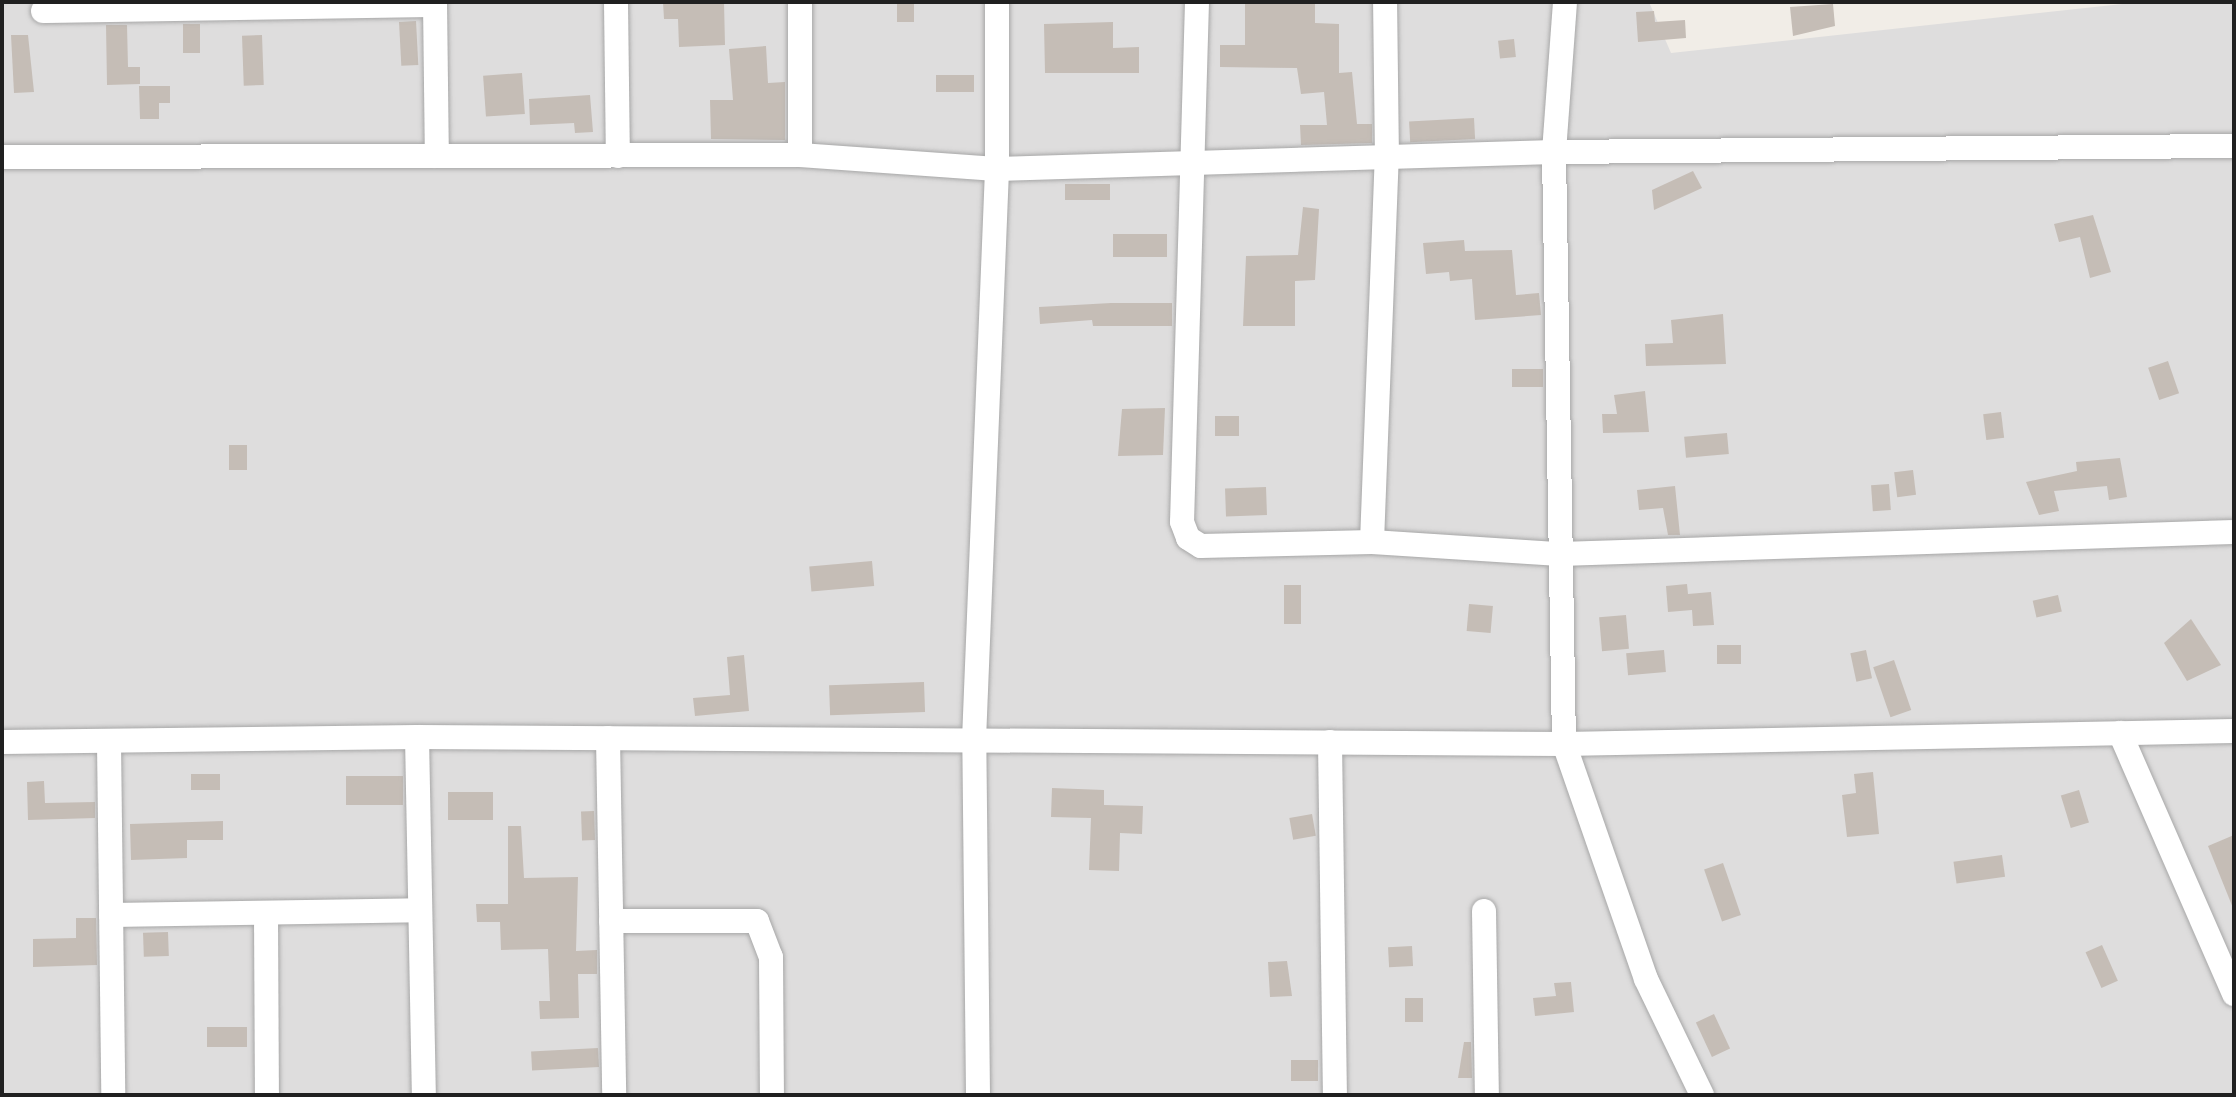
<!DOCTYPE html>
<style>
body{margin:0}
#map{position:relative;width:2236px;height:1097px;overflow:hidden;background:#f1ede7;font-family:Raleway,sans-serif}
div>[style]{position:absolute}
.residential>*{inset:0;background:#dedddd}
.building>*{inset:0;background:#c5bdb6;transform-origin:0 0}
.roads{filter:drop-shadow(0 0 2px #a7a7a7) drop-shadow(0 0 2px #a7a7a7)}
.minor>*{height:24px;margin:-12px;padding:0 12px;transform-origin:12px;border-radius:12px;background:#fff}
span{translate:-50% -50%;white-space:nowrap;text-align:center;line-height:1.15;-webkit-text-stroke:6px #fff;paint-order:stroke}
.frame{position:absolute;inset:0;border:4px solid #202020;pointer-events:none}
</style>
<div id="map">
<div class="residential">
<div style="clip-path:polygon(2px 2px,1649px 2px,1671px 53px,2141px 2px,2234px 2px,2234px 1095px,2px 1095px)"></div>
</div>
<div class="building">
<div style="clip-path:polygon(663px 2px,724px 2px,725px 45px,679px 47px,678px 19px,664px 19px)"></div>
<div style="left:897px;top:2px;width:17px;height:20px"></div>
<div style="clip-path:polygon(1245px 2px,1315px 2px,1315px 23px,1339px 24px,1339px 73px,1352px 72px,1357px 124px,1372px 124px,1372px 143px,1301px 145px,1300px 125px,1327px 125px,1324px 92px,1301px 94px,1297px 68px,1220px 67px,1220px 45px,1245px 45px)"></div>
<div style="clip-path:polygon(1833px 4px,1835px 26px,1793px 36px,1790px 7px)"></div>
<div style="clip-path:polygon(1654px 11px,1655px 22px,1685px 20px,1686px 38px,1638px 42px,1636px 12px)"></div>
<div style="left:416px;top:21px;width:44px;height:17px;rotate:87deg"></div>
<div style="clip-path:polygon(1113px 22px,1113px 48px,1139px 47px,1139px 73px,1045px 73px,1044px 24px)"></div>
<div style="left:183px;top:24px;width:17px;height:29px"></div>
<div style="clip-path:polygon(106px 25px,127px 25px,128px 67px,140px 67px,140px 84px,107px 85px)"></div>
<div style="clip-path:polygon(11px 35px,28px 35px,34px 92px,14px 93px)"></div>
<div style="left:262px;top:35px;width:50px;height:20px;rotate:88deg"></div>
<div style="left:1514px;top:39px;width:18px;height:16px;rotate:84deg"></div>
<div style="clip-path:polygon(766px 46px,768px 83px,785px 82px,785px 140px,711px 139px,710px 100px,733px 100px,729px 49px)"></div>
<div style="left:522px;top:73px;width:41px;height:39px;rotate:86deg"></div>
<div style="left:936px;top:75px;width:38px;height:17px"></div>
<div style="clip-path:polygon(139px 86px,170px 86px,170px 103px,159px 103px,159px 119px,140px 119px)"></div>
<div style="clip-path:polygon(590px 95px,593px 132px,575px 133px,574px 123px,530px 125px,529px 99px)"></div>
<div style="left:1474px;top:118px;width:21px;height:65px;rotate:87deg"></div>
<div style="clip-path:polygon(1693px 171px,1702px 188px,1654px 210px,1652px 190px)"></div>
<div style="left:1110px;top:184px;width:16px;height:45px;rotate:90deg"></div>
<div style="clip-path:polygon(1303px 207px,1319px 209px,1315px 280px,1295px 281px,1295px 326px,1243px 326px,1246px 256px,1298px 255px)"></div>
<div style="clip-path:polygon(2093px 215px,2111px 272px,2090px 278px,2080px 237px,2059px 242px,2054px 224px)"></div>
<div style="left:1113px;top:234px;width:54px;height:23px"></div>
<div style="clip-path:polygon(1464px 240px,1465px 251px,1512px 250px,1516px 295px,1539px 293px,1541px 315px,1475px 320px,1472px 279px,1450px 281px,1449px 272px,1426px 274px,1423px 243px)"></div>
<div style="clip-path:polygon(1111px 303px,1172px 303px,1172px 326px,1093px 326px,1092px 320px,1040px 324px,1039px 307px)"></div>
<div style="clip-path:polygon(1723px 314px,1726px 364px,1646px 366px,1645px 344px,1673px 343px,1671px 320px)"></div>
<div style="left:2168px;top:361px;width:34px;height:21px;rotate:71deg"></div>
<div style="left:1543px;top:369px;width:18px;height:31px;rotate:90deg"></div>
<div style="clip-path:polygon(1645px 391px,1649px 432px,1603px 433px,1602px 414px,1617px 414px,1614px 395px)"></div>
<div style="clip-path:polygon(1165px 408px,1163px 455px,1118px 456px,1122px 409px)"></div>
<div style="left:2001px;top:412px;width:26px;height:18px;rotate:83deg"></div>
<div style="left:1215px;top:416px;width:24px;height:20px"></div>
<div style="left:1727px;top:433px;width:21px;height:43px;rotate:85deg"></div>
<div style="left:229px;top:445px;width:18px;height:25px"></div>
<div style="clip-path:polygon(2120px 458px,2127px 497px,2109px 500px,2107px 486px,2054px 491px,2059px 511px,2039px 515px,2026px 482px,2077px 471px,2076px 462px)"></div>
<div style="left:1913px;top:470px;width:25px;height:19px;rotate:83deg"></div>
<div style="left:1889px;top:484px;width:26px;height:18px;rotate:86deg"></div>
<div style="clip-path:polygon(1675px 486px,1680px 535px,1668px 535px,1663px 508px,1639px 510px,1637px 490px)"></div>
<div style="left:1266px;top:487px;width:28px;height:41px;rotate:88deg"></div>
<div style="left:872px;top:561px;width:25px;height:63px;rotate:85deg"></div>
<div style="clip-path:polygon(1687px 584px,1688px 594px,1711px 592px,1714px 625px,1693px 626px,1692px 610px,1668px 612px,1666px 586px)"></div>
<div style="left:1284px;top:585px;width:17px;height:39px"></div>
<div style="left:2058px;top:595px;width:17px;height:26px;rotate:77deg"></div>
<div style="left:1469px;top:604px;width:24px;height:27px;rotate:5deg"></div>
<div style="left:1626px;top:615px;width:34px;height:27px;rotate:85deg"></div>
<div style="clip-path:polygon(2191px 619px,2221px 665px,2187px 681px,2164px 643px)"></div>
<div style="left:1717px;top:645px;width:24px;height:19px"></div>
<div style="left:1664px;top:650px;width:22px;height:38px;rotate:85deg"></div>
<div style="left:1866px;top:650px;width:29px;height:16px;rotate:78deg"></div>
<div style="clip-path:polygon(744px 655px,749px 711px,695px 716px,693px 698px,730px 695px,727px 657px)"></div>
<div style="left:1894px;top:660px;width:53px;height:22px;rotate:71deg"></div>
<div style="left:924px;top:682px;width:30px;height:95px;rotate:88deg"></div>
<div style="clip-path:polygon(1873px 772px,1879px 834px,1847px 837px,1842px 795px,1856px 793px,1854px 774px)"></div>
<div style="left:191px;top:774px;width:29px;height:16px"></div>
<div style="left:403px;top:776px;width:29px;height:57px;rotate:90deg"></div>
<div style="clip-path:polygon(44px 781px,45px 803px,95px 802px,95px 818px,28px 820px,27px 782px)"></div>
<div style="clip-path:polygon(1052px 788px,1104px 790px,1104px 805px,1143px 806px,1142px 834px,1120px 833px,1119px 871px,1089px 870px,1091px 818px,1051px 817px)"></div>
<div style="left:2079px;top:790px;width:34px;height:19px;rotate:73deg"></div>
<div style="left:448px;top:792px;width:45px;height:28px"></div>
<div style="left:594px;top:811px;width:29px;height:13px;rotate:88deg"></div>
<div style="left:1312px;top:814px;width:22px;height:23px;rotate:80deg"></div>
<div style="clip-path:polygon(223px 821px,223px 840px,187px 840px,187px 858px,131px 860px,130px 824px)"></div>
<div style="clip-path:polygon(508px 826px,521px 826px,524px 878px,578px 877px,576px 951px,597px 950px,597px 974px,578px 974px,579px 1018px,540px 1019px,539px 1001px,550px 1001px,548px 949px,501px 950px,500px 922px,477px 922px,476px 904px,508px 904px)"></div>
<div style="clip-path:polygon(2234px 835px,2234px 908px,2233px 908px,2208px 846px)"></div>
<div style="left:2002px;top:855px;width:22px;height:49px;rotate:82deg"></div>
<div style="left:1723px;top:863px;width:55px;height:20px;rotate:71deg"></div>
<div style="clip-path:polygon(76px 918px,96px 918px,97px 965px,33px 967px,33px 939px,76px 938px)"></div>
<div style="left:168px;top:932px;width:24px;height:25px;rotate:88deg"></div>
<div style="left:2102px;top:945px;width:39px;height:18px;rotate:66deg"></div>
<div style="left:1412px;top:946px;width:20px;height:24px;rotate:87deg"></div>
<div style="clip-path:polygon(1287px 961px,1292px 996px,1270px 997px,1268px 962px)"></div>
<div style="clip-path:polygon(1571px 982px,1574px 1012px,1535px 1016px,1533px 998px,1556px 996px,1554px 983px)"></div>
<div style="left:1405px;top:998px;width:18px;height:24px"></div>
<div style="left:1714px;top:1014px;width:38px;height:20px;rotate:65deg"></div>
<div style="left:247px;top:1027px;width:20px;height:40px;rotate:90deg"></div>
<div style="clip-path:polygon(1464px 1042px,1471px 1042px,1472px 1078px,1458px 1078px)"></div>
<div style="left:598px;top:1048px;width:19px;height:67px;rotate:87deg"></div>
<div style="left:1291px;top:1060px;width:27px;height:21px"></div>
</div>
<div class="roads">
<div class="minor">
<div style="left:435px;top:2px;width:154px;rotate:89.3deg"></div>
<div style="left:616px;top:2px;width:154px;rotate:89.3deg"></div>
<div style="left:1197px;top:2px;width:520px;rotate:91.65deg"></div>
<div style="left:1182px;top:522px;width:17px;rotate:69deg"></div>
<div style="left:1188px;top:538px;width:15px;rotate:32deg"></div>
<div style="left:1201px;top:546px;width:171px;rotate:-1.3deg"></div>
<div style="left:1372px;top:542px;width:188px;rotate:3.7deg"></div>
<div style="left:1560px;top:554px;width:674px;rotate:-1.87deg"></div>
<div style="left:43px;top:11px;width:392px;rotate:-0.9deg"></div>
<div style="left:800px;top:155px;width:153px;rotate:-90deg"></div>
<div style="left:2px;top:157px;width:798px;rotate:-0.14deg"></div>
<div style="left:800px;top:155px;width:197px;rotate:4.1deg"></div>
<div style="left:997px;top:169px;width:557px;rotate:-1.75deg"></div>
<div style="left:1554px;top:152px;width:150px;rotate:-85.8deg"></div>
<div style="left:1372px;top:542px;width:382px;rotate:-87.8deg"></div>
<div style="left:1387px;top:160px;width:158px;rotate:-90.7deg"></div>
<div style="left:2120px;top:733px;width:285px;rotate:66.4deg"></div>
<div style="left:417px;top:737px;width:358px;rotate:88.9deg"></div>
<div style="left:608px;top:738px;width:357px;rotate:89deg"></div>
<div style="left:2px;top:742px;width:415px;rotate:-0.7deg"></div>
<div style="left:417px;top:737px;width:1147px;rotate:0.35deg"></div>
<div style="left:1564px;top:744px;width:670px;rotate:-1.11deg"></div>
<div style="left:1330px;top:742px;width:353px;rotate:89.2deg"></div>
<div style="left:109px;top:743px;width:352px;rotate:89.3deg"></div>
<div style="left:1484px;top:911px;width:184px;rotate:89.1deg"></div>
<div style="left:266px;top:914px;width:181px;rotate:89.7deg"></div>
<div style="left:111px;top:915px;width:309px;rotate:-0.9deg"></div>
<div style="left:611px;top:921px;width:146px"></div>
<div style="left:757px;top:921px;width:39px;rotate:69deg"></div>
<div style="left:771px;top:957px;width:138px;rotate:89.6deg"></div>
<div style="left:978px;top:1095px;width:355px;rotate:-90.6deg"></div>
<div style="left:974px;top:740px;width:571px;rotate:-87.69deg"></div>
<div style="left:997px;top:169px;width:167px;rotate:-90deg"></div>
<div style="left:1702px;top:1095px;width:129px;rotate:-115.8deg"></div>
<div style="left:1646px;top:979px;width:249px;rotate:-109.2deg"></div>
<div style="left:1564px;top:744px;width:592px;rotate:-90.97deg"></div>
<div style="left:1554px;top:152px;width:680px;rotate:-0.51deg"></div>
</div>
</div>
<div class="frame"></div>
</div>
